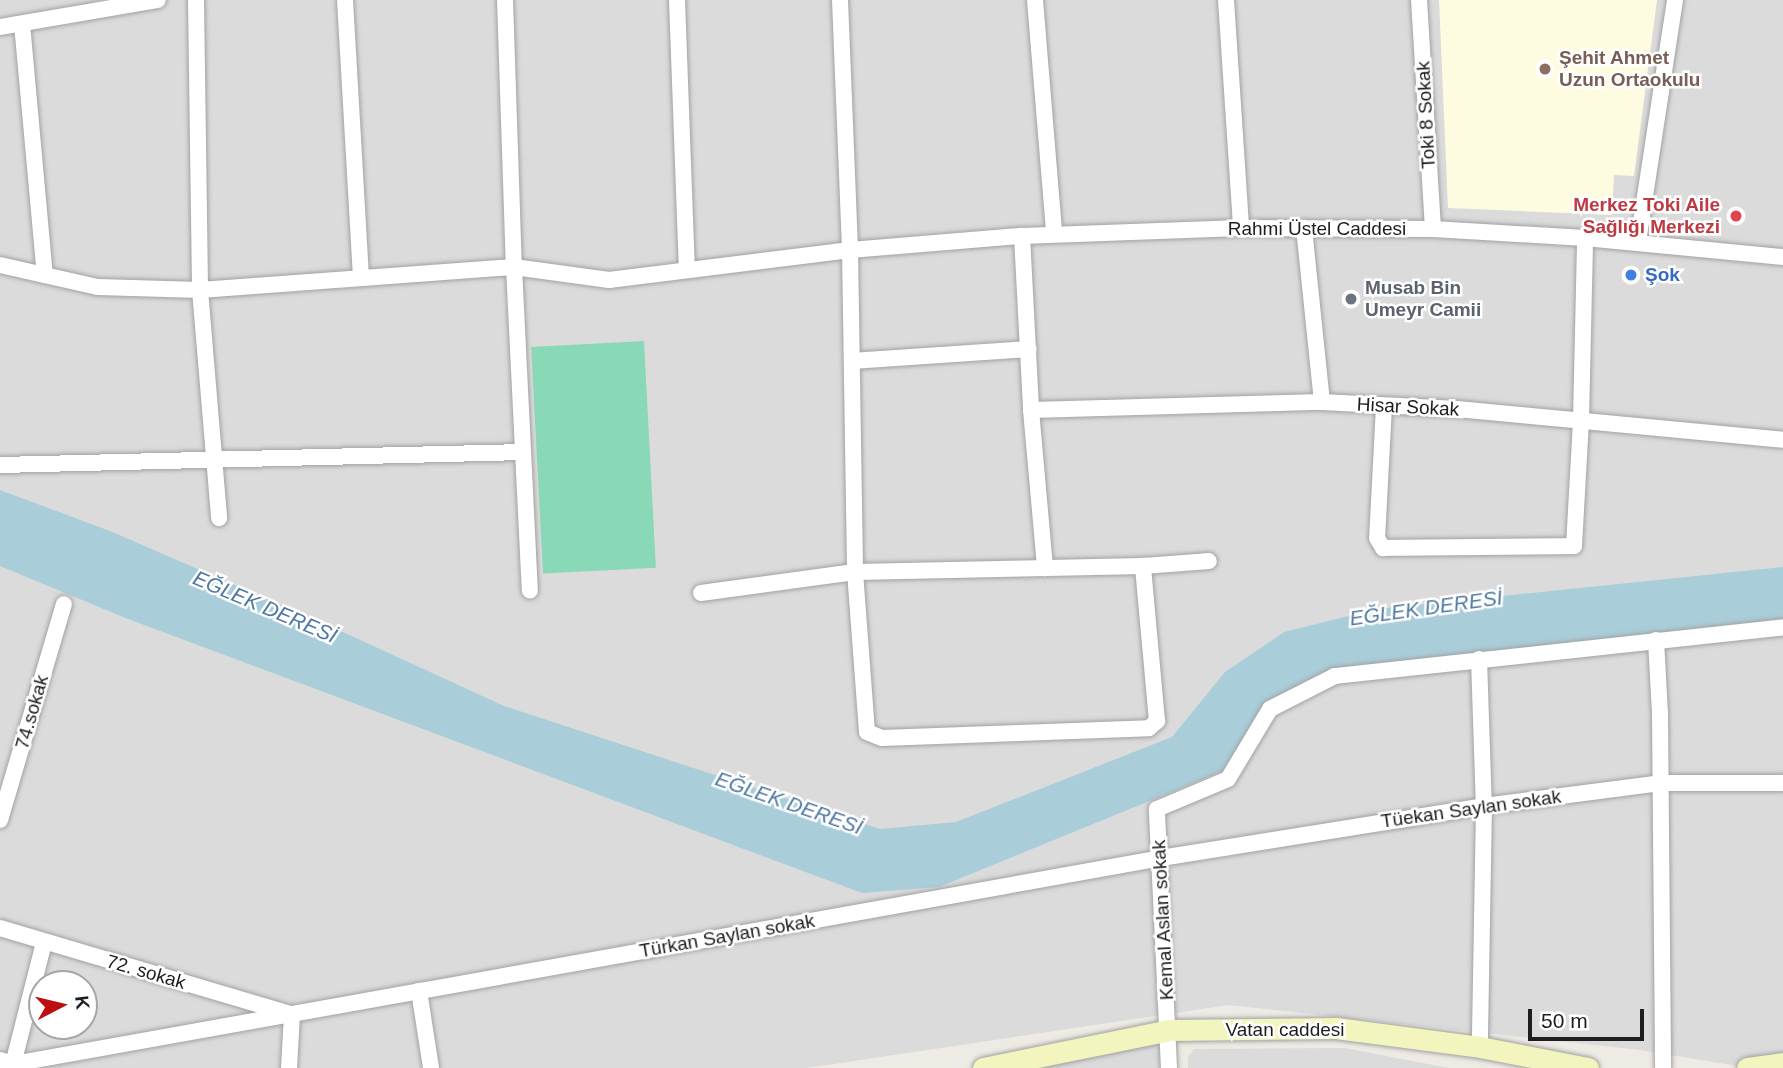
<!DOCTYPE html>
<meta charset="utf-8">
<style>
body{margin:0}
#map{position:relative;width:1783px;height:1068px;overflow:hidden;background:#eeebe5;font-family:Arial,sans-serif}
div>[style]{position:absolute}
.residential>*{inset:0;background:#dcdbdb}
.education>*{inset:0;background:#fdfce0}
.pitch>*{inset:0;background:#89d8b8;transform-origin:0 0}
.water>*{inset:0;background:#a9ced9}
.roads{filter:drop-shadow(0 0 2px #a2a2a2) drop-shadow(0 0 2px #a2a2a2)}
.street>*{height:16px;margin:-8px;padding:0 8px;transform-origin:8px;border-radius:8px;background:#fff}
.secondary>*{height:21px;margin:-10.5px;padding:0 10.5px;transform-origin:10.5px;border-radius:10.5px;background:#f2f5bd}
.dots>*{width:19px;height:19px;translate:-50% -50%;box-sizing:border-box;border:4px solid #fff;border-radius:50%}
span{translate:-50% -50%;white-space:nowrap;text-align:center;line-height:1.15;-webkit-text-stroke:5px #fff;paint-order:stroke}
.education-label{font-size:19px;color:#785e54;font-weight:700}
.left{translate:0 -50%;text-align:left}
.street-label{font-size:19px;color:#1e1e1e}
.health-label{font-size:19px;color:#be3a42;font-weight:700}
.right{translate:-100% -50%;text-align:right}
.shop-label{font-size:19px;color:#366cbe;font-weight:700}
.worship-label{font-size:19px;color:#5b616d;font-weight:700}
.water-label{font-size:21px;color:#4f78a0;font-style:italic}
.north{position:absolute;left:28px;top:970px;width:70px;height:70px;box-sizing:border-box;background:#fff;border:2px solid #a5a5a5;border-radius:50%;rotate:83deg;font-size:19px;font-weight:700;line-height:28px;text-align:center;color:#1e1e1e}
.north::after{content:'';display:block;margin:auto;width:24px;height:32px;background:#bd0f11;clip-path:polygon(50% 0,100% 100%,50% 72%,0 100%)}
.scale{position:absolute;left:1528px;top:1009px;width:116px;height:32px;box-sizing:border-box;border:4px solid #1e1e1e;border-top:0;padding-left:9px;font-size:21px;line-height:24px;white-space:nowrap;color:#1e1e1e;-webkit-text-stroke:5px #fff;paint-order:stroke}
</style>
<div id="map">
<div class="residential">
<div style="clip-path:polygon(evenodd,0 0,1783px 0,1783px 1068px,1738px 1066px,1640px 1050px,1229px 1005px,807px 1068px,0 1068px,0 0,42px 984px,84px 984px,84px 1026px,42px 1026px,42px 984px)"></div>
<div style="clip-path:polygon(1160px 1040px,1160px 1068px,1019px 1068px)"></div>
<div style="clip-path:polygon(1345px 1048px,1449px 1068px,1188px 1068px,1188px 1057px,1194px 1049px)"></div>
</div>
<div class="education">
<div style="clip-path:polygon(1439px 0,1657px 0,1634px 176px,1614px 175px,1612px 215px,1448px 208px)"></div>
</div>
<div class="pitch">
<div style="left:644px;top:341px;width:227px;height:113px;rotate:87deg"></div>
</div>
<div class="water">
<div style="clip-path:polygon(0 490px,110px 531px,343px 632px,504px 706px,880px 829px,956px 822px,1172px 737px,1225px 672px,1284px 632px,1377px 609px,1783px 567px,1783px 619px,1412px 660px,1321px 673px,1265px 704px,1223px 771px,939px 887px,862px 893px,128px 619px,0 566px)"></div>
</div>
<div class="roads">
<div class="street">
<div style="left:196px;top:0;width:290px;rotate:89.2deg"></div>
<div style="left:200px;top:290px;width:229px;rotate:85.2deg"></div>
<div style="left:345px;top:0;width:278px;rotate:86.7deg"></div>
<div style="left:505px;top:0;width:267px;rotate:88.1deg"></div>
<div style="left:514px;top:267px;width:324px;rotate:87.2deg"></div>
<div style="left:677px;top:0;width:270px;rotate:87.9deg"></div>
<div style="left:840px;top:0;width:250px;rotate:87.7deg"></div>
<div style="left:850px;top:250px;width:322px;rotate:89.1deg"></div>
<div style="left:855px;top:572px;width:160px;rotate:85.7deg"></div>
<div style="left:867px;top:732px;width:16px;rotate:22deg"></div>
<div style="left:882px;top:738px;width:267px;rotate:-2.1deg"></div>
<div style="left:1149px;top:728px;width:11px;rotate:-41deg"></div>
<div style="left:1157px;top:721px;width:156px;rotate:-95.2deg"></div>
<div style="left:1035px;top:0;width:234px;rotate:85.3deg"></div>
<div style="left:1226px;top:0;width:228px;rotate:86.2deg"></div>
<div style="left:1419px;top:0;width:229px;rotate:86.5deg"></div>
<div style="left:22px;top:24px;width:252px;rotate:84.8deg"></div>
<div style="left:0;top:27px;width:160px;rotate:-9.7deg"></div>
<div style="left:1304px;top:228px;width:175px;rotate:84.1deg"></div>
<div style="left:1022px;top:236px;width:174px;rotate:87deg"></div>
<div style="left:1031px;top:410px;width:159px;rotate:84.9deg"></div>
<div style="left:1638px;top:242px;width:245px;rotate:-81.3deg"></div>
<div style="left:0;top:265px;width:100px;rotate:12.7deg"></div>
<div style="left:98px;top:287px;width:102px;rotate:1.7deg"></div>
<div style="left:200px;top:290px;width:315px;rotate:-4.2deg"></div>
<div style="left:514px;top:267px;width:96px;rotate:7.8deg"></div>
<div style="left:609px;top:280px;width:243px;rotate:-7.1deg"></div>
<div style="left:850px;top:250px;width:173px;rotate:-4.7deg"></div>
<div style="left:1022px;top:236px;width:219px;rotate:-2.1deg"></div>
<div style="left:1241px;top:228px;width:192px;rotate:0.3deg"></div>
<div style="left:1433px;top:229px;width:152px;rotate:3.4deg"></div>
<div style="left:1585px;top:238px;width:199px;rotate:5.5deg"></div>
<div style="left:852px;top:361px;width:177px;rotate:-3.9deg"></div>
<div style="left:1384px;top:406px;width:132px;rotate:93deg"></div>
<div style="left:1377px;top:538px;width:12px;rotate:59deg"></div>
<div style="left:1383px;top:548px;width:191px;rotate:-0.6deg"></div>
<div style="left:1574px;top:546px;width:126px;rotate:-86.8deg"></div>
<div style="left:1581px;top:420px;width:182px;rotate:-88.7deg"></div>
<div style="left:1031px;top:410px;width:291px;rotate:-1.6deg"></div>
<div style="left:1322px;top:402px;width:135px;rotate:3deg"></div>
<div style="left:1457px;top:409px;width:327px;rotate:5.4deg"></div>
<div style="left:0;top:465px;width:523px;rotate:-1.42deg"></div>
<div style="left:701px;top:593px;width:155px;rotate:-7.8deg"></div>
<div style="left:855px;top:572px;width:288px;rotate:-1.2deg"></div>
<div style="left:1143px;top:566px;width:66px;rotate:-4.3deg"></div>
<div style="left:1656px;top:640px;width:74px;rotate:86.9deg"></div>
<div style="left:1660px;top:714px;width:354px;rotate:89.5deg"></div>
<div style="left:1479px;top:659px;width:147px;rotate:88.1deg"></div>
<div style="left:1484px;top:806px;width:241px;rotate:91deg"></div>
<div style="left:0;top:820px;width:225px;rotate:-73.5deg"></div>
<div style="left:0;top:928px;width:299px;rotate:16.5deg"></div>
<div style="left:419px;top:991px;width:78px;rotate:81.1deg"></div>
<div style="left:0;top:1060px;width:14px;rotate:17deg"></div>
<div style="left:13px;top:1064px;width:1166px;rotate:-10.17deg"></div>
<div style="left:1161px;top:858px;width:327px;rotate:-9.1deg"></div>
<div style="left:1484px;top:806px;width:178px;rotate:-7.4deg"></div>
<div style="left:1661px;top:783px;width:122px"></div>
<div style="left:12px;top:1068px;width:130px;rotate:-75.7deg"></div>
<div style="left:289px;top:1068px;width:54px;rotate:-86.8deg"></div>
<div style="left:1169px;top:1068px;width:259px;rotate:-92.7deg"></div>
<div style="left:1157px;top:809px;width:77px;rotate:-22.9deg"></div>
<div style="left:1228px;top:779px;width:82px;rotate:-59deg"></div>
<div style="left:1270px;top:709px;width:73px;rotate:-26.9deg"></div>
<div style="left:1335px;top:676px;width:451px;rotate:-6.2deg"></div>
</div>
<div class="secondary">
<div style="left:983px;top:1068px;width:190px;rotate:-11.5deg"></div>
<div style="left:1169px;top:1030px;width:167px;rotate:-0.7deg"></div>
<div style="left:1336px;top:1028px;width:145px;rotate:7.5deg"></div>
<div style="left:1480px;top:1047px;width:110px;rotate:11deg"></div>
<div style="left:1747px;top:1068px;width:36px;rotate:-8deg"></div>
</div>
</div>
<div class="dots">
<div style="left:1545px;top:69px;background:#8d6e63"></div>
<div style="left:1736px;top:216px;background:#e0444e"></div>
<div style="left:1631px;top:275px;background:#3f7fe0"></div>
<div style="left:1351px;top:299px;background:#6b7280"></div>
</div>
<div class="education-label">
<span class="left" style="left:1559px;top:69px">Şehit Ahmet<br>Uzun Ortaokulu</span>
</div>
<div class="street-label">
<span style="left:1426px;top:115px;rotate:-93deg">Toki 8 Sokak</span>
<span style="left:1317px;top:229px">Rahmi Üstel Caddesi</span>
<span style="left:1408px;top:407px;rotate:3deg">Hisar Sokak</span>
<span style="left:32px;top:712px;rotate:-74deg">74.sokak</span>
<span style="left:1471px;top:809px;rotate:-8deg">Tüekan Saylan sokak</span>
<span style="left:1163px;top:920px;rotate:-93deg">Kemal Aslan sokak</span>
<span style="left:727px;top:936px;rotate:-10deg">Türkan Saylan sokak</span>
<span style="left:146px;top:972px;rotate:16deg">72. sokak</span>
<span style="left:1285px;top:1030px">Vatan caddesi</span>
</div>
<div class="health-label">
<span class="right" style="left:1720px;top:216px">Merkez Toki Aile<br>Sağlığı Merkezi</span>
</div>
<div class="shop-label">
<span class="left" style="left:1645px;top:275px">Şok</span>
</div>
<div class="worship-label">
<span class="left" style="left:1365px;top:299px">Musab Bin<br>Umeyr Camii</span>
</div>
<div class="water-label">
<span style="left:265px;top:607px;rotate:23deg">EĞLEK DERESİ</span>
<span style="left:1426px;top:608px;rotate:-8deg">EĞLEK DERESİ</span>
<span style="left:789px;top:803px;rotate:19deg">EĞLEK DERESİ</span>
</div>
<div class="north">K</div>
<div class="scale">50 m</div>
</div>
